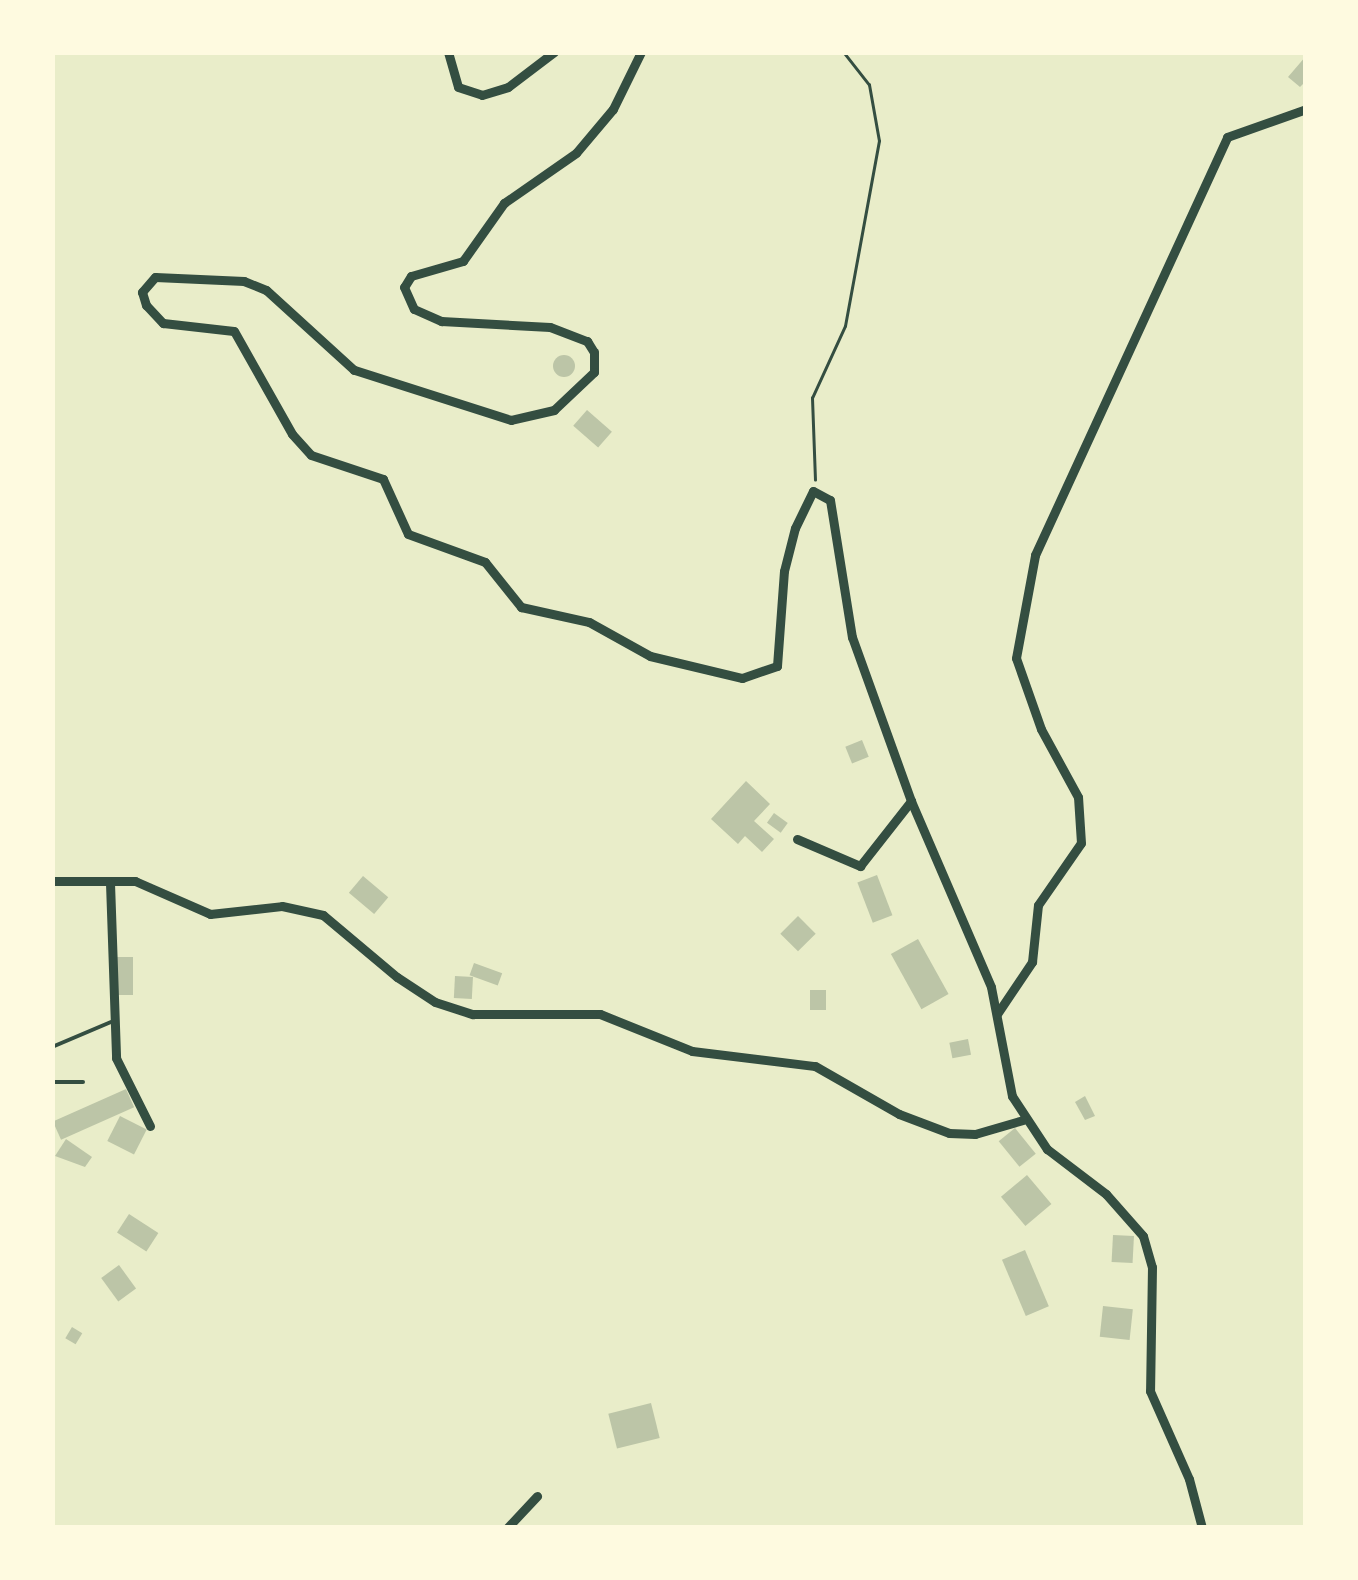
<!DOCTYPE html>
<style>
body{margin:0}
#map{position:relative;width:1358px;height:1580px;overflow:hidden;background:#e9edc9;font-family:"Public Sans",sans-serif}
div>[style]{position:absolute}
.building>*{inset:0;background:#bcc5a7;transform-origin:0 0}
.round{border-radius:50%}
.path>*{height:2.5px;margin:-1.25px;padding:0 1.25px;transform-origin:1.25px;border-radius:1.25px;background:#344e41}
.service>*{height:4px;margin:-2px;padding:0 2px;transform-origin:2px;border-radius:2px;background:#344e41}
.minor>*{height:9px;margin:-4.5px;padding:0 4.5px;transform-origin:4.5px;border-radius:4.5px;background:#344e41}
span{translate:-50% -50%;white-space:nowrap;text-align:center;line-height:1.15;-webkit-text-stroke:8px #fefae0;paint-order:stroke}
.frame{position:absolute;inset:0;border:55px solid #fefae0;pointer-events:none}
</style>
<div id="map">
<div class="building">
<div style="clip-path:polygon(1306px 56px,1306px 81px,1300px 87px,1288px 77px)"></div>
<div class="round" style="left:553px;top:355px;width:22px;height:22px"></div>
<div style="left:587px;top:410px;width:33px;height:21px;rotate:41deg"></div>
<div style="left:862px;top:740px;width:18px;height:18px;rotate:68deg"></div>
<div style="clip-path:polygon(746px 781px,770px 804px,754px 821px,774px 839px,762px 852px,745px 836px,738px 844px,711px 819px)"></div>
<div style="left:774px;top:813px;width:17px;height:12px;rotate:36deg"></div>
<div style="left:877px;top:875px;width:43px;height:21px;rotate:69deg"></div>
<div style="left:363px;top:876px;width:33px;height:22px;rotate:40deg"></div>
<div style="left:798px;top:916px;width:25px;height:25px;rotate:45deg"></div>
<div style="left:918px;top:939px;width:63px;height:31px;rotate:61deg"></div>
<div style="left:116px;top:957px;width:17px;height:38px"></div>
<div style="left:474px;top:963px;width:30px;height:13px;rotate:20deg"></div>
<div style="left:455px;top:976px;width:18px;height:22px;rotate:3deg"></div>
<div style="left:810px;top:990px;width:16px;height:20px"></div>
<div style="left:968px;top:1039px;width:16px;height:19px;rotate:79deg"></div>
<div style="left:126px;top:1089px;width:20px;height:80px;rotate:66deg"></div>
<div style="clip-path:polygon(1085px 1096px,1095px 1116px,1085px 1120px,1075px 1102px)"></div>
<div style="left:120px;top:1116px;width:30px;height:28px;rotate:27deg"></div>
<div style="left:1015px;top:1128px;width:33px;height:21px;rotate:51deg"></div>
<div style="clip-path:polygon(66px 1139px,92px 1157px,85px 1167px,55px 1156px)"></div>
<div style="left:1027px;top:1175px;width:38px;height:34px;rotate:50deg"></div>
<div style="left:129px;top:1214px;width:35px;height:22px;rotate:33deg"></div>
<div style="left:1113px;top:1235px;width:21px;height:27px;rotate:3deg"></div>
<div style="left:1025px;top:1250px;width:61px;height:25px;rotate:67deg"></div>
<div style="left:119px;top:1265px;width:29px;height:22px;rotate:54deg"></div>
<div style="left:1103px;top:1306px;width:30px;height:31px;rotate:6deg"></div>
<div style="left:72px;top:1327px;width:12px;height:13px;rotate:31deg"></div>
<div style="left:651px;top:1403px;width:36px;height:44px;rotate:76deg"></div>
</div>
<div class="path">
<div style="left:815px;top:480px;width:82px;rotate:-92.1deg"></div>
<div style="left:812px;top:398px;width:79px;rotate:-65.4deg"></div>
<div style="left:845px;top:326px;width:188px;rotate:-79.6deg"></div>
<div style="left:879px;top:141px;width:57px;rotate:-100.1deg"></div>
<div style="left:869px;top:85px;width:42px;rotate:-128.2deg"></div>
</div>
<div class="service">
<div style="left:52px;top:1047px;width:64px;rotate:-23deg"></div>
<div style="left:52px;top:1082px;width:31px"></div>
</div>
<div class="minor">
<div style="left:448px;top:52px;width:36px;rotate:74deg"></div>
<div style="left:458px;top:87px;width:25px;rotate:18deg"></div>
<div style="left:482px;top:95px;width:27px;rotate:-17deg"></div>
<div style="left:508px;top:87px;width:58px;rotate:-37.3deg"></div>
<div style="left:641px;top:52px;width:64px;rotate:116.2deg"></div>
<div style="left:613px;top:109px;width:57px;rotate:130.1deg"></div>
<div style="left:576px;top:153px;width:88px;rotate:145.2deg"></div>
<div style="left:504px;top:203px;width:71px;rotate:125.3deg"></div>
<div style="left:463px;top:261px;width:54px;rotate:163.9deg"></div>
<div style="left:411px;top:276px;width:13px;rotate:122deg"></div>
<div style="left:404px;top:287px;width:24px;rotate:66deg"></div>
<div style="left:414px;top:309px;width:30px;rotate:24deg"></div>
<div style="left:441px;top:321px;width:109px;rotate:3.2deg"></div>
<div style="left:550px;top:327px;width:40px;rotate:21deg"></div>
<div style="left:587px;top:341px;width:13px;rotate:58deg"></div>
<div style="left:594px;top:352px;width:20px;rotate:90deg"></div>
<div style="left:594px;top:372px;width:55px;rotate:136.5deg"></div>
<div style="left:554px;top:410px;width:44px;rotate:166.9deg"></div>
<div style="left:511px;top:420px;width:165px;rotate:-162.3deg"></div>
<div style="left:354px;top:370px;width:119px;rotate:-137.7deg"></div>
<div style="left:266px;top:290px;width:24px;rotate:-158deg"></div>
<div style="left:244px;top:281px;width:89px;rotate:-177.4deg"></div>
<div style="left:155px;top:277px;width:20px;rotate:131deg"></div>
<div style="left:142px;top:292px;width:14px;rotate:73deg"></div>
<div style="left:146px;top:305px;width:25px;rotate:47deg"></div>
<div style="left:163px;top:323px;width:71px;rotate:6.4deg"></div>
<div style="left:234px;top:331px;width:118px;rotate:60.6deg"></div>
<div style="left:292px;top:434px;width:28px;rotate:48deg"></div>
<div style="left:311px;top:455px;width:76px;rotate:18.4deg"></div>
<div style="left:383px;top:479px;width:60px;rotate:65.6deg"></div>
<div style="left:408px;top:534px;width:82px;rotate:20deg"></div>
<div style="left:485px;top:562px;width:58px;rotate:51.3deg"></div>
<div style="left:521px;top:607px;width:70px;rotate:12.4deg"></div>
<div style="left:589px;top:622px;width:70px;rotate:29.1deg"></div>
<div style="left:650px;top:656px;width:95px;rotate:13.4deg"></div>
<div style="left:742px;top:678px;width:37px;rotate:-19deg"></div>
<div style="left:777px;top:666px;width:95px;rotate:-85.8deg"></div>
<div style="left:784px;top:571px;width:44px;rotate:-75.7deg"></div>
<div style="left:795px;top:528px;width:41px;rotate:-64.1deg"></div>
<div style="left:813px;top:491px;width:19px;rotate:28deg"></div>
<div style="left:830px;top:500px;width:139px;rotate:80.9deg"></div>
<div style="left:852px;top:637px;width:174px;rotate:70.2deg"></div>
<div style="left:911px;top:801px;width:202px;rotate:66.7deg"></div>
<div style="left:991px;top:987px;width:111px;rotate:79.1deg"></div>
<div style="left:1012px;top:1096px;width:64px;rotate:56.6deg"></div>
<div style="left:1047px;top:1149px;width:74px;rotate:37.3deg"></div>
<div style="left:1106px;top:1194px;width:56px;rotate:48.6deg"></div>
<div style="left:1143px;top:1236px;width:32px;rotate:74deg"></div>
<div style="left:1152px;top:1267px;width:124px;rotate:90.9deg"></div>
<div style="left:1150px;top:1391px;width:96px;rotate:66.1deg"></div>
<div style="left:1189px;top:1479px;width:51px;rotate:75.1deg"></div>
<div style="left:797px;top:839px;width:69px;rotate:23.2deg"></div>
<div style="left:860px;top:866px;width:83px;rotate:-51.9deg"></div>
<div style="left:52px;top:881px;width:83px"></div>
<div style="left:135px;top:881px;width:82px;rotate:23.7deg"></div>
<div style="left:210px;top:914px;width:72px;rotate:-6.3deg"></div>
<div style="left:282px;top:906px;width:42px;rotate:12.4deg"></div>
<div style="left:323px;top:915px;width:97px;rotate:40deg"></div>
<div style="left:397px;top:977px;width:45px;rotate:33.3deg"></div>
<div style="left:435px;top:1002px;width:40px;rotate:18deg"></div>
<div style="left:473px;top:1014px;width:127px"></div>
<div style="left:600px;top:1014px;width:99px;rotate:21.9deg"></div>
<div style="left:692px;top:1051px;width:124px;rotate:7deg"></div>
<div style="left:815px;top:1066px;width:97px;rotate:29.7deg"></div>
<div style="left:899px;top:1114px;width:53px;rotate:20.8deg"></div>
<div style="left:949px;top:1133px;width:26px;rotate:2deg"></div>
<div style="left:975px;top:1134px;width:50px;rotate:-16.3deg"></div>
<div style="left:110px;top:883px;width:175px;rotate:88deg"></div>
<div style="left:116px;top:1058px;width:76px;rotate:63.4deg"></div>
<div style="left:997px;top:1014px;width:63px;rotate:-56.1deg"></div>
<div style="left:1032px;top:962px;width:57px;rotate:-84deg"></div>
<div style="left:1038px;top:905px;width:75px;rotate:-55.3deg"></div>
<div style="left:1081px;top:843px;width:46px;rotate:-93.7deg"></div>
<div style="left:1078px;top:797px;width:77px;rotate:-118.6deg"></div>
<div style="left:1041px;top:729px;width:75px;rotate:-109.4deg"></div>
<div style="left:1016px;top:658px;width:105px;rotate:-79.5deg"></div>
<div style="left:1035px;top:555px;width:460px;rotate:-65.3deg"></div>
<div style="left:1227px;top:137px;width:84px;rotate:-19.5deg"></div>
<div style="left:507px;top:1528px;width:44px;rotate:-46.8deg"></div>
</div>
<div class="frame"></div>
</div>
